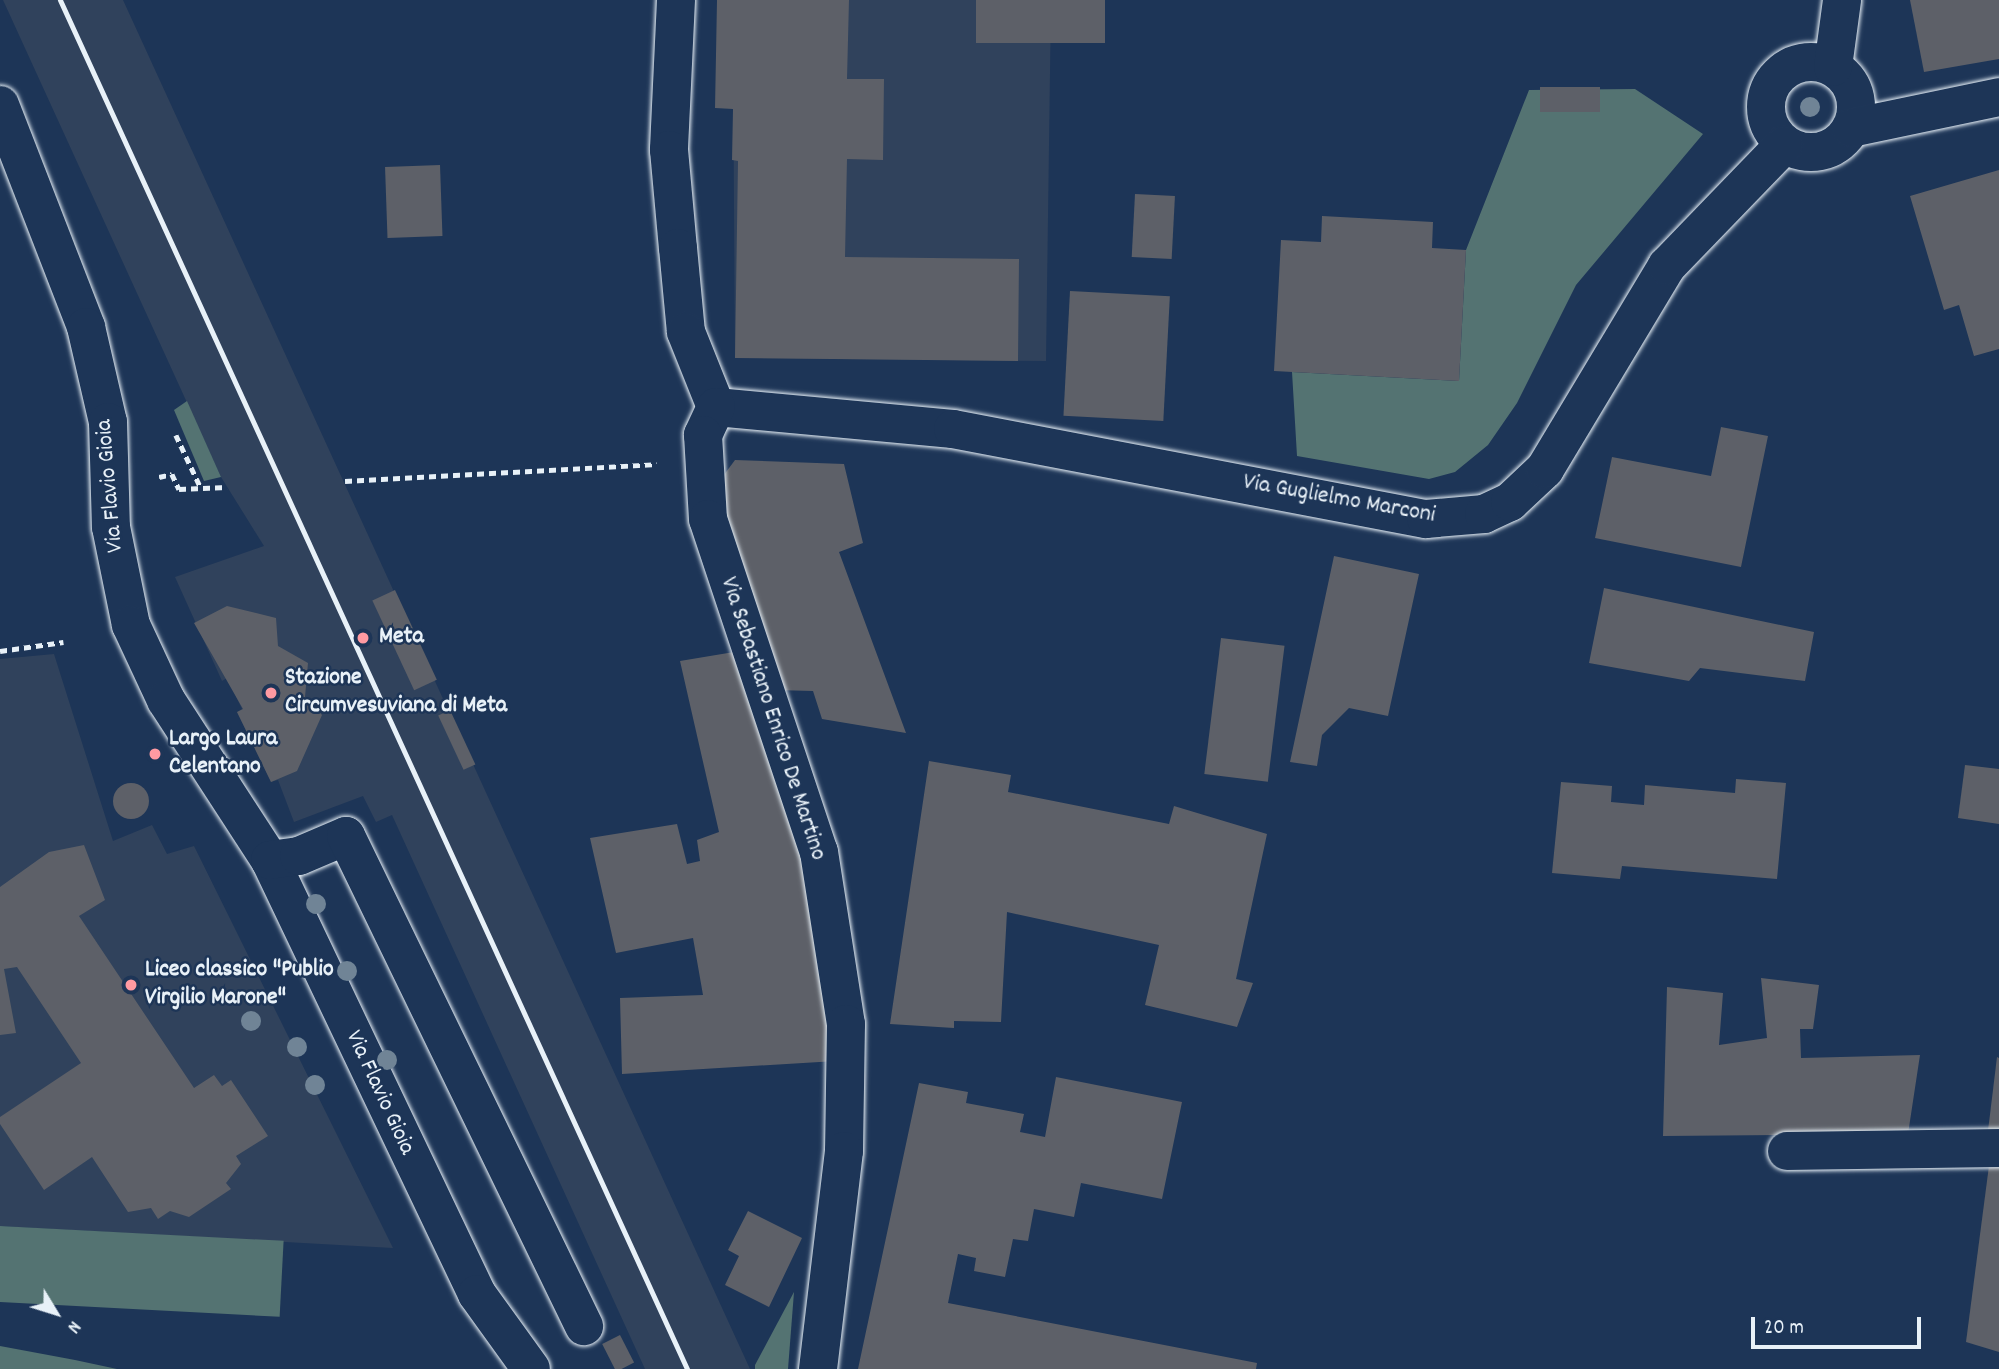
<!DOCTYPE html>
<style>
body{margin:0}
#map{position:relative;width:1999px;height:1369px;overflow:hidden;background:#1d3557;font-family:Dekko,sans-serif}
div>[style]{position:absolute}
.built>*{inset:0;background:#30425c}
.green>*{inset:0;background:#547372;transform-origin:0 0}
.building>*{inset:0;background:#5d6068;transform-origin:0 0}
.round{border-radius:50%}
.path>*{height:4.5px;margin-top:-2.25px;transform-origin:0;background:repeating-linear-gradient(90deg,#e8f1f8 0 7px,transparent 0 12px)}
.roads{filter:drop-shadow(0 0 2px #e8f1f8) drop-shadow(0 0 2px #e8f1f8)}
.minor>*{height:38px;margin:-19px;padding:0 19px;transform-origin:19px;border-radius:19px;background:#1d3557}
.minor>.ring{margin:-19px;padding:0;box-sizing:content-box;background:none;border:38px solid #1d3557;border-radius:50%}
.rail>*{height:5px;margin:-2.5px;padding:0 2.5px;transform-origin:2.5px;border-radius:2.5px;background:#e8f1f8}
.trees>*{width:20px;height:20px;margin:-10px;border-radius:50%;background:#708496}
.dots>*{width:19px;height:19px;translate:-50% -50%;box-sizing:border-box;border:4px solid #1d3557;border-radius:50%}
span{translate:-50% -50%;white-space:nowrap;text-align:center;line-height:1.15;-webkit-text-stroke:5px #1d3557;paint-order:stroke}
.street-label{font-size:24px;color:#e8f1f8}
.poi-label{font-size:24px;color:#e8f1f8;font-weight:700}
.left{translate:0 -50%;text-align:left}
.north{position:absolute;left:21px;top:1278px;width:70px;height:70px;-webkit-text-stroke:5px #1d3557;paint-order:stroke;rotate:128deg;font-size:19px;font-weight:700;line-height:28px;text-align:center;color:#e8f1f8}
.north::after{content:'';display:block;margin:auto;width:24px;height:32px;background:#e8f1f8;clip-path:polygon(50% 0,100% 100%,50% 72%,0 100%)}
.scale{position:absolute;left:1751px;top:1317px;width:170px;height:32px;box-sizing:border-box;border:4px solid #e8f1f8;border-top:0;padding-left:9px;font-size:21px;line-height:24px;white-space:nowrap;color:#e8f1f8;-webkit-text-stroke:5px #1d3557;paint-order:stroke}
</style>
<div id="map">
<div class="built">
<div style="clip-path:polygon(3px 0,123px 0,750px 1369px,645px 1369px,392px 815px,376px 822px,363px 796px,294px 822px,278px 780px,271px 782px,237px 712px,242px 709px,227px 678px,222px 681px,175px 577px,264px 546px,221px 477px)"></div>
<div style="clip-path:polygon(740px 0,1051px 0,1046px 361px,735px 358px,733px 48px)"></div>
<div style="clip-path:polygon(54px 654px,113px 841px,152px 825px,167px 854px,194px 846px,393px 1248px,0 1226px,0 659px)"></div>
</div>
<div class="green">
<div style="clip-path:polygon(1635px 89px,1703px 134px,1576px 285px,1517px 403px,1488px 445px,1455px 472px,1429px 479px,1297px 456px,1292px 372px,1459px 381px,1466px 250px,1529px 90px)"></div>
<div style="clip-path:polygon(187px 401px,221px 477px,204px 481px,174px 410px)"></div>
<div style="left:0;top:1226px;width:284px;height:76px;rotate:3deg"></div>
<div style="clip-path:polygon(794px 1292px,788px 1369px,755px 1369px,755px 1365px)"></div>
<div style="clip-path:polygon(0 1346px,75px 1360px,117px 1369px,0 1369px)"></div>
</div>
<div class="building">
<div style="clip-path:polygon(717px 0,849px 0,847px 79px,884px 79px,883px 160px,847px 159px,845px 257px,1019px 259px,1018px 361px,735px 358px,738px 161px,732px 160px,733px 109px,715px 108px)"></div>
<div style="left:976px;top:0;width:129px;height:43px"></div>
<div style="clip-path:polygon(1910px 0,1999px 0,1999px 59px,1924px 72px)"></div>
<div style="left:1540px;top:87px;width:60px;height:25px"></div>
<div style="left:440px;top:165px;width:71px;height:55px;rotate:88deg"></div>
<div style="clip-path:polygon(1999px 170px,1999px 349px,1974px 356px,1959px 305px,1944px 310px,1910px 196px)"></div>
<div style="left:1135px;top:194px;width:40px;height:63px;rotate:3deg"></div>
<div style="clip-path:polygon(1322px 216px,1433px 222px,1432px 248px,1466px 250px,1459px 381px,1274px 371px,1281px 240px,1321px 242px)"></div>
<div style="left:1070px;top:291px;width:100px;height:125px;rotate:3deg"></div>
<div style="clip-path:polygon(1721px 427px,1768px 436px,1741px 567px,1595px 538px,1612px 457px,1711px 476px)"></div>
<div style="clip-path:polygon(735px 460px,844px 464px,863px 543px,839px 552px,906px 733px,822px 719px,813px 691px,775px 690px,715px 487px)"></div>
<div style="clip-path:polygon(1334px 556px,1419px 574px,1388px 716px,1349px 708px,1322px 735px,1317px 766px,1290px 762px)"></div>
<div style="clip-path:polygon(1604px 588px,1814px 632px,1805px 681px,1700px 668px,1689px 681px,1589px 663px)"></div>
<div style="left:395px;top:590px;width:99px;height:25px;rotate:65deg"></div>
<div style="clip-path:polygon(227px 606px,276px 618px,278px 646px,308px 663px,305px 697px,322px 715px,297px 771px,271px 782px,237px 712px,243px 709px,194px 623px)"></div>
<div style="left:1221px;top:638px;width:64px;height:137px;rotate:7deg"></div>
<div style="clip-path:polygon(746px 650px,808px 865px,836px 1061px,622px 1074px,620px 998px,703px 995px,693px 938px,616px 953px,590px 838px,677px 824px,687px 864px,700px 861px,697px 840px,719px 832px,680px 661px)"></div>
<div style="left:450px;top:710px;width:60px;height:13px;rotate:65deg"></div>
<div style="clip-path:polygon(929px 761px,1011px 775px,1008px 792px,1169px 824px,1174px 806px,1267px 834px,1236px 979px,1253px 983px,1237px 1027px,1145px 1005px,1159px 945px,1007px 912px,1001px 1022px,954px 1021px,954px 1028px,890px 1024px)"></div>
<div style="clip-path:polygon(1965px 765px,1999px 769px,1999px 824px,1958px 818px)"></div>
<div style="clip-path:polygon(1736px 779px,1786px 783px,1777px 879px,1622px 866px,1620px 879px,1552px 873px,1561px 782px,1612px 786px,1611px 802px,1644px 805px,1645px 785px,1735px 793px)"></div>
<div class="round" style="left:113px;top:783px;width:36px;height:36px"></div>
<div style="clip-path:polygon(84px 845px,105px 900px,79px 916px,194px 1088px,214px 1075px,222px 1086px,231px 1080px,268px 1136px,236px 1156px,241px 1164px,226px 1183px,231px 1189px,189px 1217px,170px 1211px,158px 1219px,151px 1208px,128px 1212px,92px 1157px,44px 1190px,0 1124px,0 1117px,81px 1063px,17px 967px,4px 969px,16px 1033px,0 1035px,0 887px,49px 852px)"></div>
<div style="clip-path:polygon(1761px 978px,1819px 985px,1813px 1029px,1800px 1029px,1801px 1058px,1920px 1055px,1908px 1134px,1663px 1136px,1667px 987px,1723px 993px,1719px 1045px,1767px 1038px)"></div>
<div style="clip-path:polygon(1997px 1057px,1999px 1058px,1999px 1140px,1987px 1139px)"></div>
<div style="clip-path:polygon(1056px 1077px,1182px 1102px,1162px 1199px,1081px 1183px,1074px 1217px,1034px 1209px,1028px 1241px,1013px 1239px,1005px 1277px,974px 1271px,976px 1258px,958px 1254px,948px 1303px,1257px 1363px,1256px 1369px,858px 1369px,919px 1083px,968px 1092px,966px 1103px,1024px 1114px,1020px 1132px,1045px 1137px)"></div>
<div style="clip-path:polygon(1990px 1158px,1999px 1159px,1999px 1352px,1966px 1342px)"></div>
<div style="clip-path:polygon(748px 1211px,802px 1238px,769px 1307px,725px 1285px,739px 1256px,728px 1250px)"></div>
<div style="left:620px;top:1335px;width:31px;height:20px;rotate:63deg"></div>
</div>
<div class="path">
<div style="left:176px;top:435px;width:56px;rotate:64.8deg"></div>
<div style="left:159px;top:477px;width:13px;rotate:-13deg"></div>
<div style="left:172px;top:474px;width:17px;rotate:65deg"></div>
<div style="left:179px;top:489px;width:48px;rotate:-2.4deg"></div>
<div style="left:345px;top:481px;width:312px;rotate:-3.1deg"></div>
<div style="left:0;top:651px;width:64px;rotate:-8.1deg"></div>
</div>
<div class="roads">
<div class="minor">
<div style="left:676px;top:0;width:150px;rotate:92.7deg"></div>
<div style="left:669px;top:150px;width:98px;rotate:84.8deg"></div>
<div style="left:678px;top:248px;width:84px;rotate:84.6deg"></div>
<div style="left:686px;top:332px;width:81px;rotate:68.2deg"></div>
<div class="ring" style="left:1766px;top:62px;width:52px;height:52px"></div>
<div style="left:1833px;top:67px;width:68px;rotate:-82.3deg"></div>
<div style="left:0;top:105px;width:238px;rotate:68.8deg"></div>
<div style="left:86px;top:327px;width:98px;rotate:77deg"></div>
<div style="left:108px;top:422px;width:105px;rotate:88.4deg"></div>
<div style="left:111px;top:527px;width:100px;rotate:78.5deg"></div>
<div style="left:131px;top:625px;width:83px;rotate:65deg"></div>
<div style="left:166px;top:700px;width:191px;rotate:57deg"></div>
<div style="left:270px;top:860px;width:481px;rotate:64.5deg"></div>
<div style="left:477px;top:1294px;width:92px;rotate:54.2deg"></div>
<div style="left:1851px;top:128px;width:151px;rotate:-11.8deg"></div>
<div style="left:716px;top:407px;width:238px;rotate:5.3deg"></div>
<div style="left:953px;top:429px;width:481px;rotate:10.8deg"></div>
<div style="left:1426px;top:519px;width:58px;rotate:-4.9deg"></div>
<div style="left:1484px;top:514px;width:29px;rotate:-25deg"></div>
<div style="left:1510px;top:502px;width:48px;rotate:-43.3deg"></div>
<div style="left:1545px;top:469px;width:237px;rotate:-59deg"></div>
<div style="left:1667px;top:266px;width:168px;rotate:-46deg"></div>
<div style="left:716px;top:407px;width:31px;rotate:115deg"></div>
<div style="left:703px;top:435px;width:84px;rotate:86.6deg"></div>
<div style="left:708px;top:519px;width:351px;rotate:71.6deg"></div>
<div style="left:819px;top:852px;width:174px;rotate:81.1deg"></div>
<div style="left:846px;top:1024px;width:127px;rotate:90.9deg"></div>
<div style="left:844px;top:1151px;width:220px;rotate:96.8deg"></div>
<div style="left:270px;top:860px;width:29px;rotate:-8deg"></div>
<div style="left:299px;top:856px;width:51px;rotate:-23.1deg"></div>
<div style="left:346px;top:836px;width:545px;rotate:64.09deg"></div>
<div style="left:1787px;top:1151px;width:212px;rotate:-0.8deg"></div>
</div>
</div>
<div class="rail">
<div style="left:60px;top:0;width:1506px;rotate:65.39deg"></div>
</div>
<div class="trees">
<div style="left:1810px;top:107px"></div>
<div style="left:316px;top:904px"></div>
<div style="left:347px;top:971px"></div>
<div style="left:251px;top:1021px"></div>
<div style="left:297px;top:1047px"></div>
<div style="left:387px;top:1060px"></div>
<div style="left:315px;top:1085px"></div>
</div>
<div class="dots">
<div style="left:363px;top:638px;background:#ff9aa2"></div>
<div style="left:271px;top:693px;background:#ff9aa2"></div>
<div style="left:155px;top:754px;background:#ff9aa2"></div>
<div style="left:131px;top:985px;background:#ff9aa2"></div>
</div>
<div class="street-label">
<span style="left:111px;top:486px;rotate:-95deg">Via Flavio Gioia</span>
<span style="left:1339px;top:500px;rotate:10deg">Via Guglielmo Marconi</span>
<span style="left:772px;top:719px;rotate:72deg">Via Sebastiano Enrico De Martino</span>
<span style="left:379px;top:1093px;rotate:65deg">Via Flavio Gioia</span>
</div>
<div class="poi-label">
<span class="left" style="left:379px;top:638px">Meta</span>
<span class="left" style="left:285px;top:693px">Stazione<br>Circumvesuviana di Meta</span>
<span class="left" style="left:169px;top:754px">Largo Laura<br>Celentano</span>
<span class="left" style="left:145px;top:985px">Liceo classico "Publio<br>Virgilio Marone"</span>
</div>
<div class="north">N</div>
<div class="scale">20 m</div>
</div>
